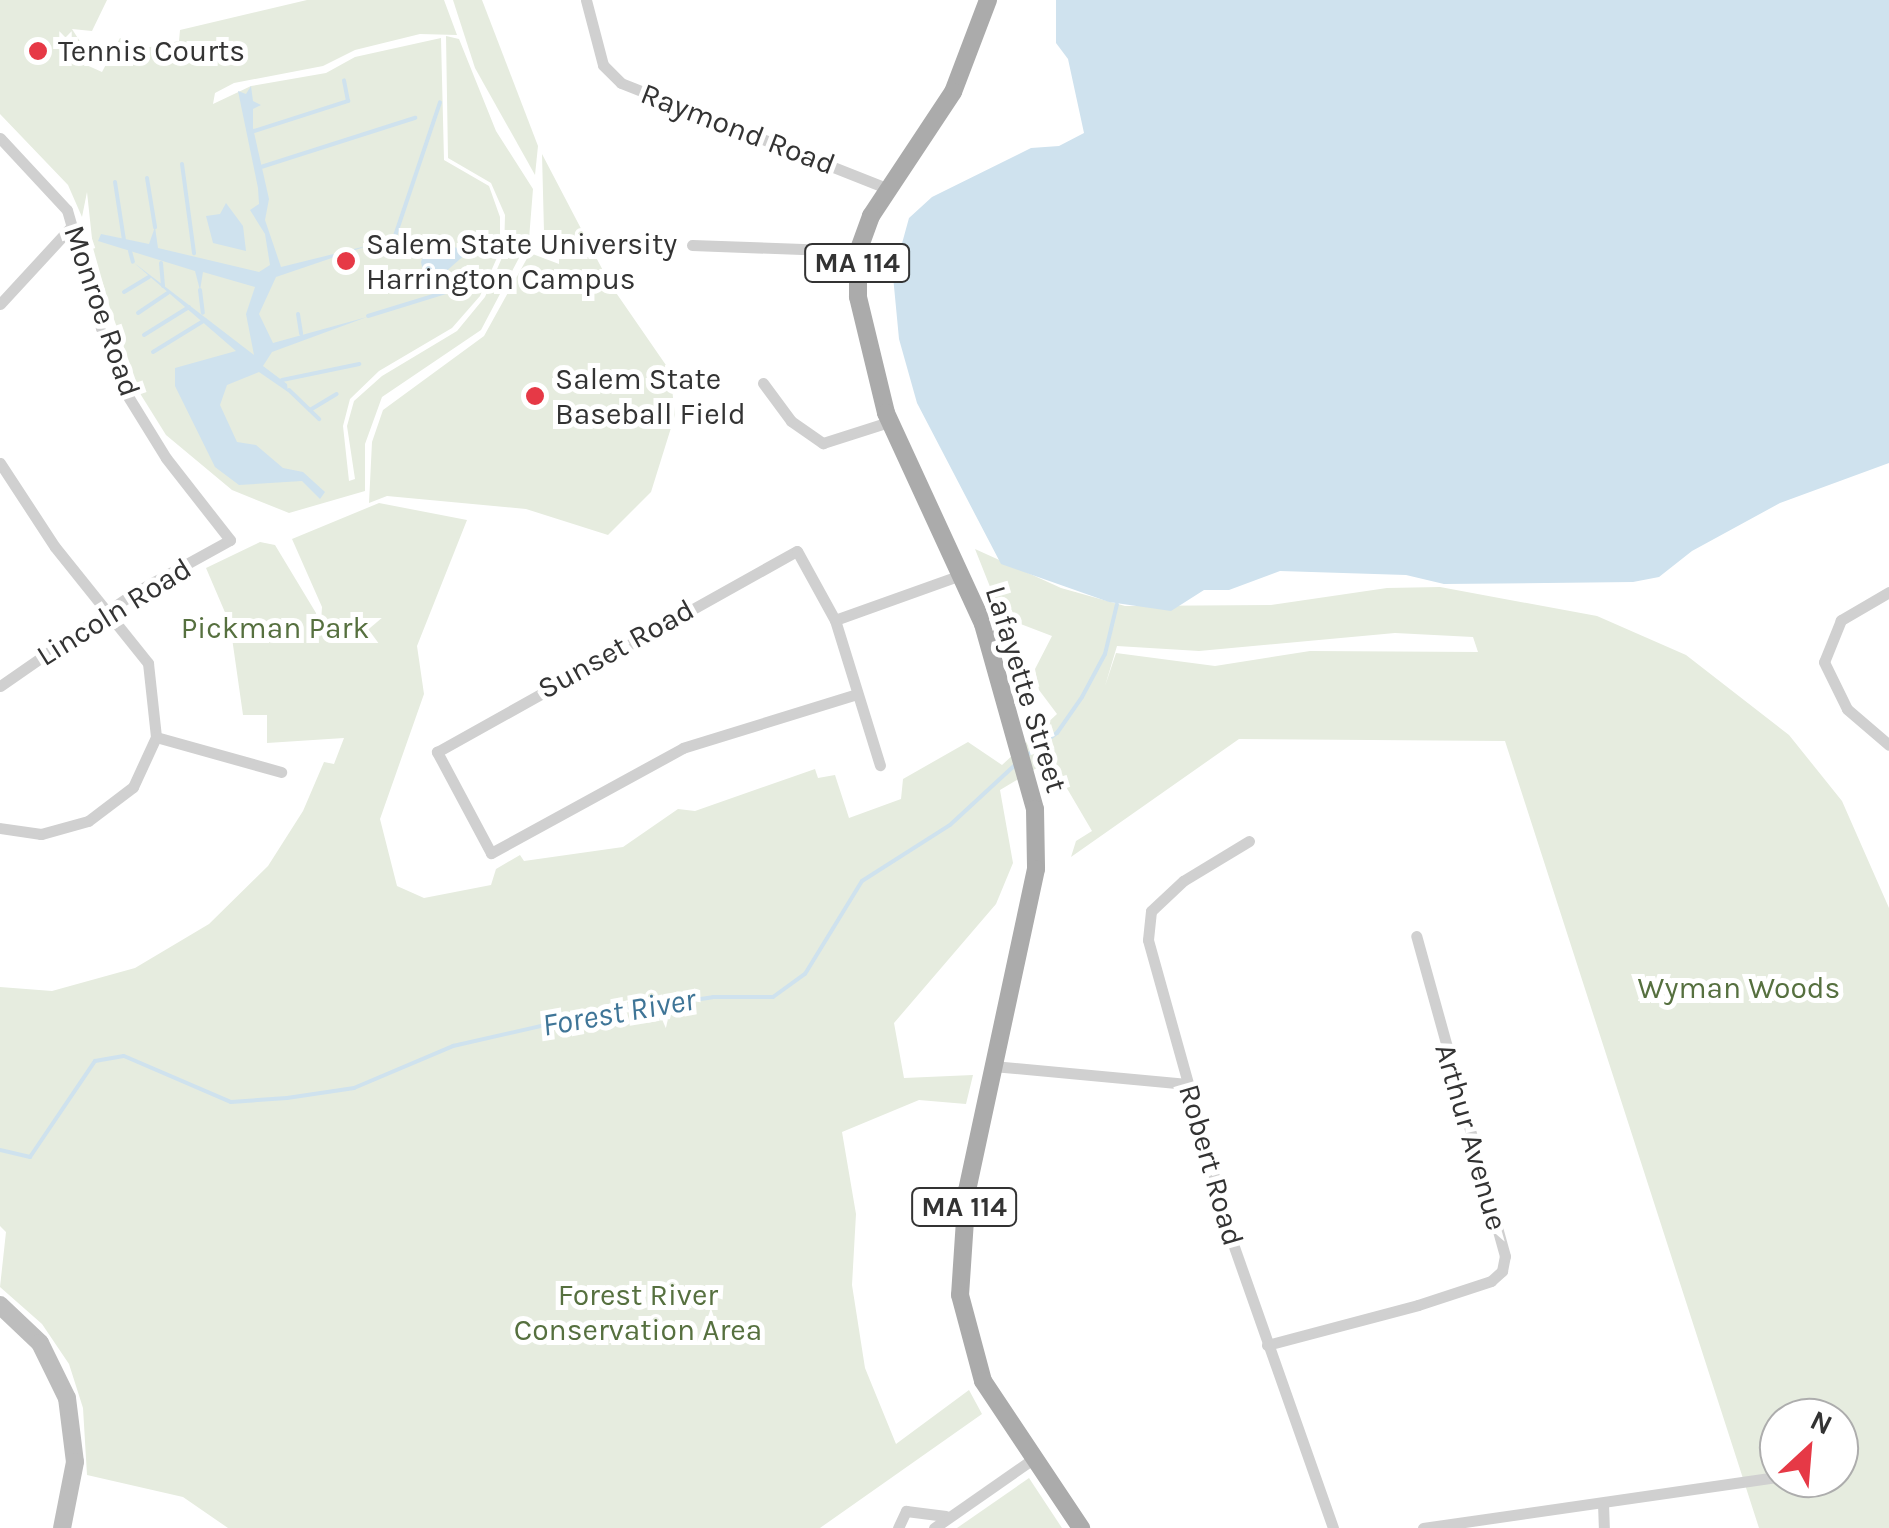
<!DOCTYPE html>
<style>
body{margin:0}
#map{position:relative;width:1889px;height:1528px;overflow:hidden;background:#fff;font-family:Karla,sans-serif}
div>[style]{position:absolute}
.green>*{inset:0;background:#e6ecdf}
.water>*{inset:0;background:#cfe2ee}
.stream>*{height:4px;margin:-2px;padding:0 2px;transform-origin:2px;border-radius:2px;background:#cfe2ee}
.street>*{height:11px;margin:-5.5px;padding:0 5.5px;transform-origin:5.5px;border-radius:5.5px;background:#d0d0d0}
.secondary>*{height:18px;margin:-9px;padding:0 9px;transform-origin:9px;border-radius:9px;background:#bdbdbd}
.primary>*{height:18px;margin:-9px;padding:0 9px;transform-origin:9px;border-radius:9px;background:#ababab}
.dots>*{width:28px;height:28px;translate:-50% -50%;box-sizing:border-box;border:5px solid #fff;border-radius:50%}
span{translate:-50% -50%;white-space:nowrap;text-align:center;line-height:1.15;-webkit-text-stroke:10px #fff;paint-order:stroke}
.shield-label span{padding:2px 8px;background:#fff;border:2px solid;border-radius:8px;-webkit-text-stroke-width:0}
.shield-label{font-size:28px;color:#333;font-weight:700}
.poi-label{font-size:30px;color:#333}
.left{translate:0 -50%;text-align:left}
.street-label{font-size:30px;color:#333}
.park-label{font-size:30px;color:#56703f}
.water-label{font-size:32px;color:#3f7597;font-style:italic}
.north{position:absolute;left:1759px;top:1398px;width:100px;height:100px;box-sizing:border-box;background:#fff;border:2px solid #adadad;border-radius:50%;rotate:26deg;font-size:28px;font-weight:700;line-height:40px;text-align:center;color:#333}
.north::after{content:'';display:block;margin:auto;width:35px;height:45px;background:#e63946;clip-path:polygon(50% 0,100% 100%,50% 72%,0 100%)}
</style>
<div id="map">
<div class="green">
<div style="clip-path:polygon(0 0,107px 0,92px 31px,72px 29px,81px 43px,73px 59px,102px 72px,120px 38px,136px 50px,179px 41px,180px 30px,307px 0,444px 0,457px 35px,420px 34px,355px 50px,323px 66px,234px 83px,215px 93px,213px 104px,251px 86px,326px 73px,355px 57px,441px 38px,444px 160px,489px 186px,500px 217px,500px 251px,480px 296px,452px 328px,379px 371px,350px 399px,343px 426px,349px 481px,355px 479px,347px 426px,354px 401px,382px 376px,457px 331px,485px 297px,504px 253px,505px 215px,491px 183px,448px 158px,446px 36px,459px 39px,496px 131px,533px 189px,529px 239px,481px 330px,382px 397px,365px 444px,365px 491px,289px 513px,232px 490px,166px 435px,141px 395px,110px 308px,93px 248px,87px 192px,82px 217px,68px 185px,0 114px)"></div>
<div style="clip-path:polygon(453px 0,482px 0,538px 146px,535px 175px,475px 68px)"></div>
<div style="clip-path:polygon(542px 154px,610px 284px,670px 371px,675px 415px,651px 492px,608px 535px,526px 509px,387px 496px,369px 503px,372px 442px,383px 410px,484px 336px,530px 253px,559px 264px,559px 246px,544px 232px)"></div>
<div style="clip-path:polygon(evenodd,379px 503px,467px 520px,417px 646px,424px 694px,380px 819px,397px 886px,424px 898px,491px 885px,496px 869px,520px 855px,524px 861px,623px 847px,678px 809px,695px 811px,815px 769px,818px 778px,835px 775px,849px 818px,901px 799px,903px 779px,968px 742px,1002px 765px,1057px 714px,1039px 690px,1035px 669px,1052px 636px,1002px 617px,975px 549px,1061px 588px,1125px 606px,1271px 605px,1387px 588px,1440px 587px,1597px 616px,1686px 655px,1789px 735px,1842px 801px,1889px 908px,1889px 1528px,1759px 1528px,1505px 741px,1239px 739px,1071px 857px,1076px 841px,1092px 831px,1055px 768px,1055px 757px,1000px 790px,1013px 863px,996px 904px,894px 1023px,904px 1078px,973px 1075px,966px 1104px,919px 1100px,842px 1132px,856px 1214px,852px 1285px,865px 1368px,896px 1444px,969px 1390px,982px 1414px,820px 1528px,228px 1528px,183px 1497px,87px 1475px,83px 1408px,69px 1364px,42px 1324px,0 1287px,6px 1232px,0 1226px,0 987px,52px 991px,135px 968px,209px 924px,268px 866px,303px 811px,324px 762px,334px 764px,344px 738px,267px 743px,267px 715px,243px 715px,230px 624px,206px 568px,260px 542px,275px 545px,316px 613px,320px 638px,322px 607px,292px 539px,379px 503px,1395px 633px,1473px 637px,1478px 652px,1310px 651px,1215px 666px,1116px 653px,1105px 686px,1117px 646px,1199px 651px,1395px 633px,379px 503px,1779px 1418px,1839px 1418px,1839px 1478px,1779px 1478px,1779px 1418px)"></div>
<div style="clip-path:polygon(1029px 1478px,1062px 1528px,957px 1528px)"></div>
</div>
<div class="water">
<div style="clip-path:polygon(1056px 0,1889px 0,1889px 463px,1780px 503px,1692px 551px,1659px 577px,1633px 582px,1444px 584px,1406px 575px,1280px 571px,1229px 590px,1204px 590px,1171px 611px,1109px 602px,1001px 564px,917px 403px,899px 339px,893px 276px,909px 218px,932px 197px,1031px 148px,1059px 146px,1084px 133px,1068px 59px,1056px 43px)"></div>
<div style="clip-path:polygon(251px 86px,253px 101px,261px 105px,253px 109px,253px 128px,269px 199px,265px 220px,281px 267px,370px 245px,276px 277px,259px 314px,273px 343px,367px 317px,272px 352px,263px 366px,287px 384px,288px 392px,259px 372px,227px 385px,220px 405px,237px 442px,256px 445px,283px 468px,303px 472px,325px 492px,320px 499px,302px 481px,239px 485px,215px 467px,175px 386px,175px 368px,236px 351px,133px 262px,254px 355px,246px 314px,255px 287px,203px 272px,200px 290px,195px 271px,98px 241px,101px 234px,149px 244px,155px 227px,158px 248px,259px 272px,270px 265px,265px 234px,250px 210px,259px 204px,258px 188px,238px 91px,246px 94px)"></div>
<div style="clip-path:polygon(226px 203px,243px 226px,246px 251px,213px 243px,206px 216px,220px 214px)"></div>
<div style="clip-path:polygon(430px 238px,468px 252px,434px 282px,424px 276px,421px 262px)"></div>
</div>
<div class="stream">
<div style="left:254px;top:131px;width:99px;rotate:-17.7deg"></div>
<div style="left:348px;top:101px;width:21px;rotate:-101deg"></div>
<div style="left:182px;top:164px;width:90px;rotate:82.3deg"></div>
<div style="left:261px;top:167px;width:162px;rotate:-17.7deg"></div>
<div style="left:147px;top:178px;width:50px;rotate:80.7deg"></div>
<div style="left:115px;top:182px;width:59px;rotate:81.2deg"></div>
<div style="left:367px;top:244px;width:29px;rotate:-16deg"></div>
<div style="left:395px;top:236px;width:141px;rotate:-71.4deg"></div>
<div style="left:130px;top:251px;width:11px;rotate:75deg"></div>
<div style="left:161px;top:263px;width:23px;rotate:85deg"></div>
<div style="left:200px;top:290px;width:23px;rotate:83deg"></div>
<div style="left:124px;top:292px;width:29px;rotate:-31deg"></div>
<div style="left:138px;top:313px;width:36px;rotate:-34deg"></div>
<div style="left:298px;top:314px;width:20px;rotate:81deg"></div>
<div style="left:368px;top:316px;width:109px;rotate:-17.1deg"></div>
<div style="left:144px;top:335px;width:53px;rotate:-31.9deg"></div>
<div style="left:153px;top:352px;width:61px;rotate:-31.6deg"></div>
<div style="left:282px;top:380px;width:79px;rotate:-11.7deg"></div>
<div style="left:289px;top:390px;width:42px;rotate:44deg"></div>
<div style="left:310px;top:410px;width:31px;rotate:-31deg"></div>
<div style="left:1026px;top:756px;width:39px;rotate:-37deg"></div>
<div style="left:1057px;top:733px;width:44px;rotate:-55.2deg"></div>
<div style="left:1082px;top:697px;width:49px;rotate:-61.9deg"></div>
<div style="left:1105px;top:654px;width:51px;rotate:-76.5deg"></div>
<div style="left:0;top:1150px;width:31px;rotate:13deg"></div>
<div style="left:30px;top:1157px;width:116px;rotate:-55.9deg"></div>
<div style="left:95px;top:1061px;width:29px;rotate:-10deg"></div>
<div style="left:124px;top:1056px;width:116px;rotate:23.3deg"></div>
<div style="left:231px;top:1102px;width:56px;rotate:-4.1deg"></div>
<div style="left:287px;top:1098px;width:68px;rotate:-8.5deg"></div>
<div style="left:354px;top:1088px;width:108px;rotate:-23deg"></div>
<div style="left:453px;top:1046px;width:135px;rotate:-12.8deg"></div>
<div style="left:585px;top:1016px;width:129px;rotate:-8.4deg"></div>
<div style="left:713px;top:997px;width:60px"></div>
<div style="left:773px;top:997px;width:39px;rotate:-36deg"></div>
<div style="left:805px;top:974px;width:109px;rotate:-58.5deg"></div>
<div style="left:862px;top:881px;width:104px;rotate:-32.5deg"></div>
<div style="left:950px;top:825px;width:88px;rotate:-42.7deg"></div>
</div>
<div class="street">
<div style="left:586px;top:0;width:67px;rotate:75.3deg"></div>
<div style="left:603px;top:65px;width:25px;rotate:45deg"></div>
<div style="left:621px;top:83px;width:285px;rotate:21.6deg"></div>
<div style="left:0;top:138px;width:98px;rotate:47.1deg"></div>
<div style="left:67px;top:210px;width:123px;rotate:73.9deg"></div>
<div style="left:101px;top:328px;width:75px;rotate:68.2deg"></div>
<div style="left:129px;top:398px;width:70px;rotate:58.3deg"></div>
<div style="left:166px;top:458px;width:104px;rotate:52deg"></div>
<div style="left:230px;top:540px;width:110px;rotate:151.1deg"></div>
<div style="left:134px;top:593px;width:163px;rotate:145.2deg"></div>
<div style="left:692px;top:245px;width:166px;rotate:2.1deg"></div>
<div style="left:0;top:304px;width:105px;rotate:-47.3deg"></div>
<div style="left:763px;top:383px;width:47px;rotate:53.6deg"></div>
<div style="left:791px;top:421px;width:39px;rotate:35deg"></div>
<div style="left:823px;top:443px;width:69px;rotate:-17.7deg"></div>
<div style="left:0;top:463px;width:100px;rotate:56.8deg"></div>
<div style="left:55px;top:547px;width:149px;rotate:51.3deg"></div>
<div style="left:148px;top:663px;width:74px;rotate:83.8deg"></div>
<div style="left:156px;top:737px;width:55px;rotate:114.7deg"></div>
<div style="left:133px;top:787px;width:56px;rotate:142.9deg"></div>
<div style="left:88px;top:821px;width:49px;rotate:164.5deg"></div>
<div style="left:41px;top:834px;width:41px;rotate:-171.7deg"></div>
<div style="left:1889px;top:592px;width:56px;rotate:149.7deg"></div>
<div style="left:1841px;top:620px;width:45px;rotate:112deg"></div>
<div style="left:1824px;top:662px;width:52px;rotate:63.9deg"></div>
<div style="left:1847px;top:709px;width:55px;rotate:40.6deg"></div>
<div style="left:835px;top:620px;width:134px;rotate:-19.7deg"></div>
<div style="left:857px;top:694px;width:182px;rotate:162.8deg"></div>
<div style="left:683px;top:748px;width:219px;rotate:151.3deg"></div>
<div style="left:491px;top:853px;width:115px;rotate:-118.1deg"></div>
<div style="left:437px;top:752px;width:412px;rotate:-29.2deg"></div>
<div style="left:797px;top:551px;width:79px;rotate:61.2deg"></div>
<div style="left:835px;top:620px;width:152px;rotate:72.8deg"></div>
<div style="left:156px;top:737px;width:130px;rotate:15.6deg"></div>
<div style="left:1249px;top:841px;width:77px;rotate:148.8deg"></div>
<div style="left:1183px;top:881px;width:44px;rotate:136.8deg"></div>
<div style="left:1151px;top:911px;width:29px;rotate:96deg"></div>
<div style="left:1148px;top:940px;width:313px;rotate:74.4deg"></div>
<div style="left:1232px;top:1241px;width:304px;rotate:70.6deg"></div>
<div style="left:993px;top:1066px;width:195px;rotate:5.3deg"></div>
<div style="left:1267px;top:1345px;width:156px;rotate:-14.8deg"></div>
<div style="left:1418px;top:1305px;width:77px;rotate:-18.2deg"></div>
<div style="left:1491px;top:1281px;width:15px;rotate:-42deg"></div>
<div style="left:1502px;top:1271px;width:15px;rotate:-79deg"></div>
<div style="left:1505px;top:1256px;width:332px;rotate:-105.5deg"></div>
<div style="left:1603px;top:1503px;width:25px;rotate:88deg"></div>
<div style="left:898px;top:1528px;width:19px;rotate:-65deg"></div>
<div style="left:906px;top:1511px;width:40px;rotate:7.1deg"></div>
<div style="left:934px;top:1528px;width:121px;rotate:-34.9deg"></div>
<div style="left:1423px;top:1528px;width:352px;rotate:-8.2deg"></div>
</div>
<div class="secondary">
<div style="left:0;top:1305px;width:55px;rotate:43.5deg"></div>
<div style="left:40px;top:1343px;width:61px;rotate:63.9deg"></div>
<div style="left:67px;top:1398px;width:64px;rotate:82.9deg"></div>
<div style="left:75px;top:1462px;width:67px;rotate:101.1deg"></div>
</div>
<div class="primary">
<div style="left:988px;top:0;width:98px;rotate:110.8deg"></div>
<div style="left:953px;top:92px;width:149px;rotate:123.5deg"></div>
<div style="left:871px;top:216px;width:37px;rotate:110deg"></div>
<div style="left:858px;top:251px;width:46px;rotate:90deg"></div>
<div style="left:858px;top:297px;width:119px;rotate:76.4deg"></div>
<div style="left:886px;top:413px;width:232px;rotate:65.3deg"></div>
<div style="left:983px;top:624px;width:192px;rotate:74.3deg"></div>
<div style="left:1035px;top:809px;width:60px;rotate:89deg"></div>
<div style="left:1036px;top:869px;width:328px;rotate:102.1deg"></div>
<div style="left:967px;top:1190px;width:105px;rotate:93.8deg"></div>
<div style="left:960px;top:1295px;width:89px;rotate:75deg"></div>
<div style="left:983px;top:1381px;width:177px;rotate:56.3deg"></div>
</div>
<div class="dots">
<div style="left:38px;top:51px;background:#e63946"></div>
<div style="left:346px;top:261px;background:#e63946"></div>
<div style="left:535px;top:396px;background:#e63946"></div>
</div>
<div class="shield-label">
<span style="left:857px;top:263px">MA 114</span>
<span style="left:964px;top:1207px">MA 114</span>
</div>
<div class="poi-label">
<span class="left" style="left:58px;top:51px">Tennis Courts</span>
<span class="left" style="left:366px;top:261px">Salem State University<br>Harrington Campus</span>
<span class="left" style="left:555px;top:396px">Salem State<br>Baseball Field</span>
</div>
<div class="street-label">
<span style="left:738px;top:129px;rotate:21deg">Raymond Road</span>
<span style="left:102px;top:311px;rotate:71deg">Monroe Road</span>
<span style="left:114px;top:612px;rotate:-32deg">Lincoln Road</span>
<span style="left:616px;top:649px;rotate:-29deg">Sunset Road</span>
<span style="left:1026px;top:689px;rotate:73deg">Lafayette Street</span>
<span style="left:1471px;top:1137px;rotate:74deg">Arthur Avenue</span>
<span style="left:1211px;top:1165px;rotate:74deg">Robert Road</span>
</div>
<div class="park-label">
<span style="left:275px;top:628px">Pickman Park</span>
<span style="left:1739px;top:988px">Wyman Woods</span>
<span style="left:638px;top:1312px">Forest River<br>Conservation Area</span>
</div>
<div class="water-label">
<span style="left:619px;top:1013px;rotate:-10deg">Forest River</span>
</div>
<div class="north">N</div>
</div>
